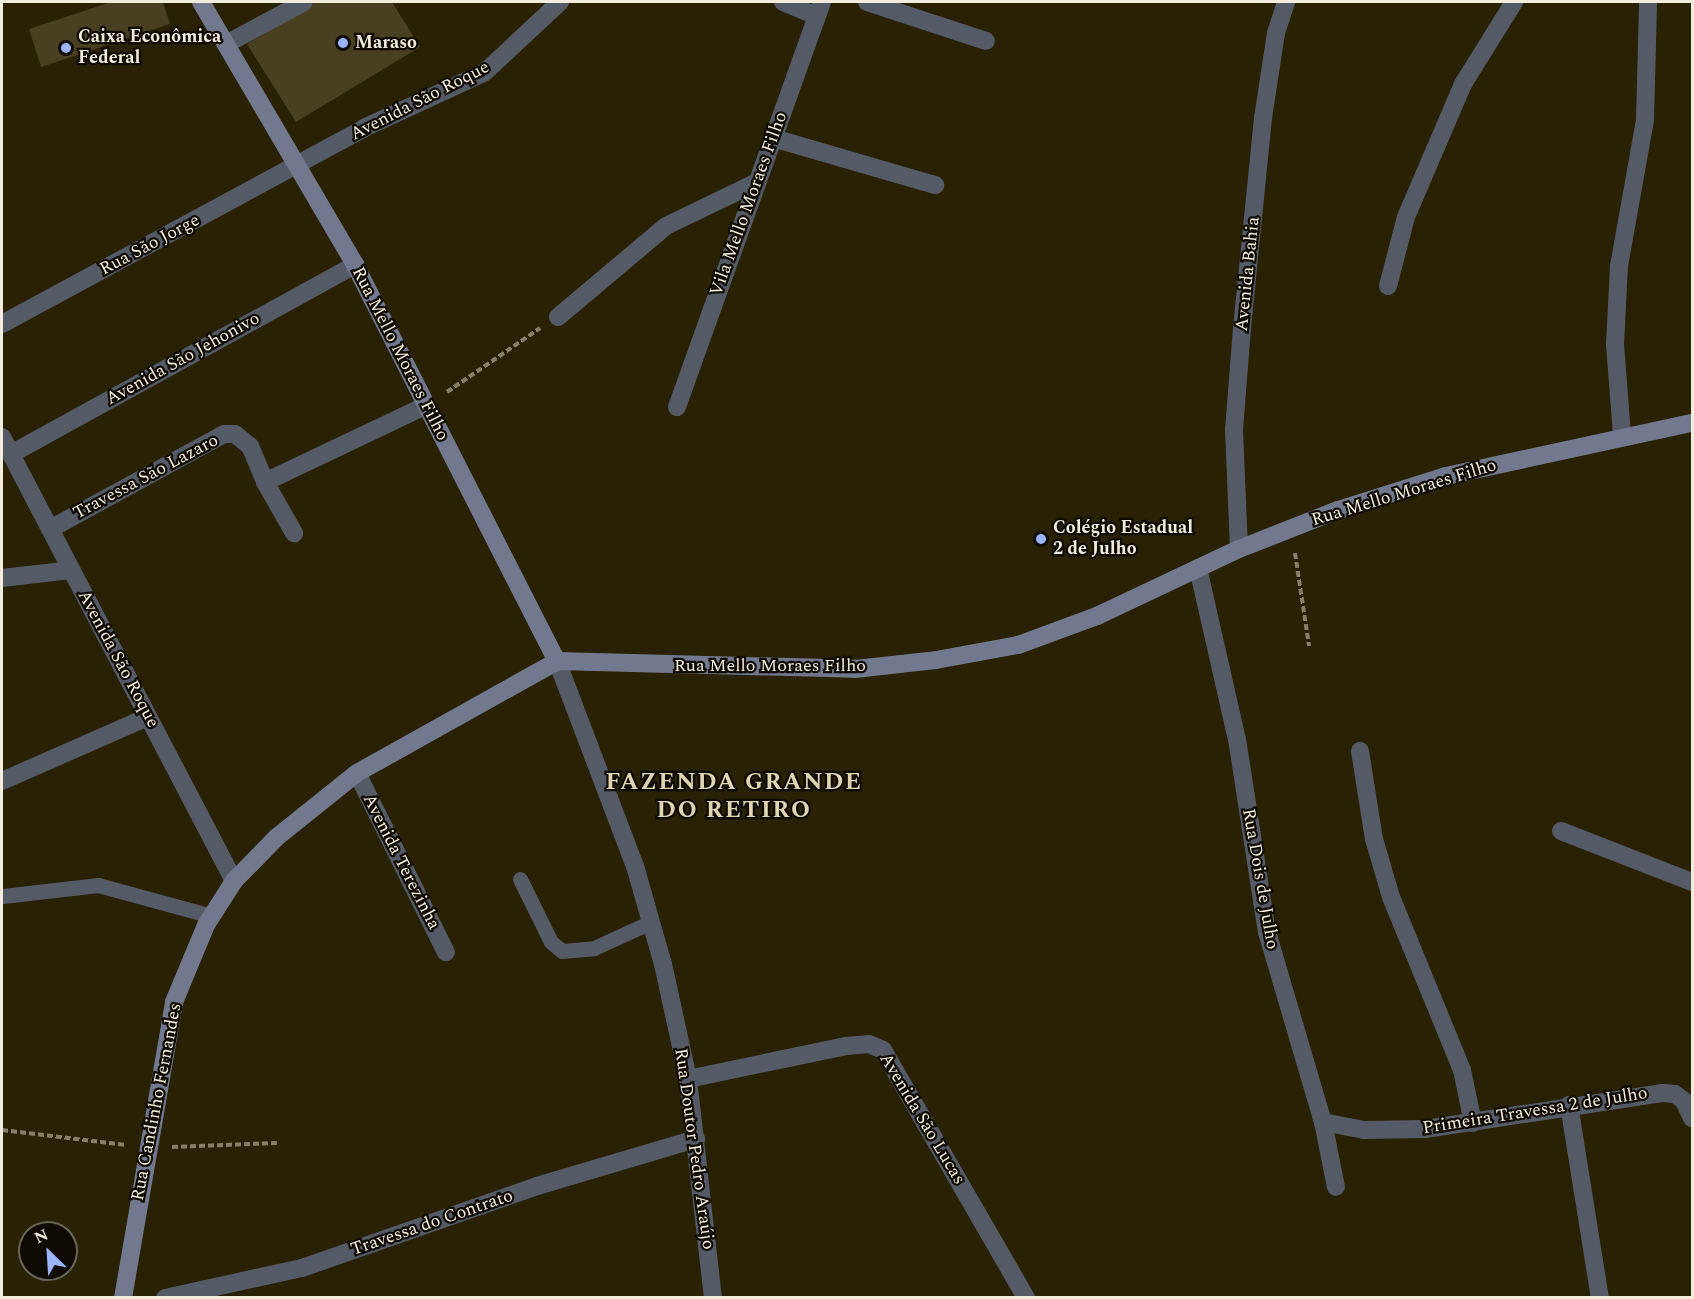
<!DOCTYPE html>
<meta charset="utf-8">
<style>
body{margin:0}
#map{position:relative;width:1694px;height:1299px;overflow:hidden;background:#292103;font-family:Spectral,serif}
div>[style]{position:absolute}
.building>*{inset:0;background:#494022}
.path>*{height:4px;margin-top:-2px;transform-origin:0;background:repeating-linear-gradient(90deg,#878068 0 6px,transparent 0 9px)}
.lane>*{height:15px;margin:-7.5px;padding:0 7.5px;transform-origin:7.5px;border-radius:7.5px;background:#555a67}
.street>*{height:18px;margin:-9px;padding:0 9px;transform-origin:9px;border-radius:9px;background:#555a67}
.secondary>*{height:18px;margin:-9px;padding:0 9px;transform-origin:9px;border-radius:9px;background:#72798e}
.dots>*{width:16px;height:16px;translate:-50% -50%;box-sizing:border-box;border:3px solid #0f0b02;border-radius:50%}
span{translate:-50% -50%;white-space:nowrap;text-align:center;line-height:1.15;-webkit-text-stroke:4.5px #0f0b02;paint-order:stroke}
.poi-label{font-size:18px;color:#f1ecdb;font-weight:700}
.left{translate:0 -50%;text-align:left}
.street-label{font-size:18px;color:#f1ecdb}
.district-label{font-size:24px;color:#dfd5b3;font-weight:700;letter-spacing:1.5px}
.frame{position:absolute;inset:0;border:3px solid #f1ecdb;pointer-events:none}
.north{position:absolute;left:18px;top:1221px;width:60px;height:60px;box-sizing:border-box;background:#0f0b02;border:2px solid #696559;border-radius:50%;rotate:335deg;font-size:16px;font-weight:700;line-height:24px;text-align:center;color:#f1ecdb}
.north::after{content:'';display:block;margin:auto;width:21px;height:27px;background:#9cb4fd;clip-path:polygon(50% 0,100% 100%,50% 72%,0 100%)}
</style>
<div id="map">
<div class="building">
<div style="clip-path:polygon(111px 2px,163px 2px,170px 24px,41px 67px,29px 29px)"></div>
<div style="clip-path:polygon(316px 2px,392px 2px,420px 47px,296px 122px,247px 44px)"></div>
</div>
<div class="path">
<div style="left:447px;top:392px;width:113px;rotate:-34.5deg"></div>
<div style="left:1295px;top:553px;width:94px;rotate:81.4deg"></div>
<div style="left:2px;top:1130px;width:125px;rotate:6.9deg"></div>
<div style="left:172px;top:1147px;width:105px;rotate:-2.2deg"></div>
</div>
<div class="lane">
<div style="left:520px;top:879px;width:70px;rotate:63.8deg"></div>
<div style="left:551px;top:942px;width:14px;rotate:39deg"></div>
<div style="left:562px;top:951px;width:32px;rotate:-5deg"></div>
<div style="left:594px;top:948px;width:63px;rotate:-24.5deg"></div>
<div style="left:3px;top:896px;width:96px;rotate:-6.6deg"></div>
<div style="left:98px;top:885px;width:118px;rotate:15.2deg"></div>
</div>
<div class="street">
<div style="left:783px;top:2px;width:36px;rotate:23deg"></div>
<div style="left:867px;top:2px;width:125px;rotate:18.1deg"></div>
<div style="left:228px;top:43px;width:86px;rotate:-28.3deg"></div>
<div style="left:773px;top:138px;width:169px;rotate:16.2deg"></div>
<div style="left:1388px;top:286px;width:71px;rotate:-75.4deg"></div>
<div style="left:1406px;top:217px;width:145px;rotate:-66.8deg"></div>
<div style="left:1463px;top:84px;width:97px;rotate:-58.1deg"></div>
<div style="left:558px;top:317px;width:141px;rotate:-40.1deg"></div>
<div style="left:666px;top:226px;width:101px;rotate:-25.8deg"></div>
<div style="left:2px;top:324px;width:412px;rotate:-28.4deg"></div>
<div style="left:364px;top:128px;width:133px;rotate:-24.8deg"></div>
<div style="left:485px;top:72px;width:103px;rotate:-43deg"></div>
<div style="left:677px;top:407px;width:430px;rotate:-70.3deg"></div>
<div style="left:1622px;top:435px;width:90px;rotate:-94.4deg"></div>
<div style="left:1615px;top:345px;width:79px;rotate:-87.1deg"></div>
<div style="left:1619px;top:266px;width:148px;rotate:-79.9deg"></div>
<div style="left:1645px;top:120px;width:118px;rotate:-88.5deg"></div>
<div style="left:2px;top:437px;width:501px;rotate:62.41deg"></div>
<div style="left:11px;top:454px;width:393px;rotate:-28.8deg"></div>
<div style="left:265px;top:482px;width:179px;rotate:-25.4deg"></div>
<div style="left:50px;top:529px;width:198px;rotate:-28.6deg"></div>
<div style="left:224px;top:434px;width:11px"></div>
<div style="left:235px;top:434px;width:19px;rotate:39deg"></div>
<div style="left:250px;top:446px;width:39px;rotate:67deg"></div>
<div style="left:265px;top:482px;width:59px;rotate:60.4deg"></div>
<div style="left:1239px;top:549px;width:119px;rotate:-92.4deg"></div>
<div style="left:1234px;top:430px;width:102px;rotate:-85.5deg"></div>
<div style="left:1242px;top:328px;width:211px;rotate:-84.3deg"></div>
<div style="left:1263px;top:118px;width:86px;rotate:-81.3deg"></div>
<div style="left:1276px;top:33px;width:33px;rotate:-72deg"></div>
<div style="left:1198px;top:568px;width:175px;rotate:77.2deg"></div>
<div style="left:1237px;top:739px;width:195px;rotate:81.2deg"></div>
<div style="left:1267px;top:932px;width:198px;rotate:73.6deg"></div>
<div style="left:1323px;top:1122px;width:66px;rotate:78.7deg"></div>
<div style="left:2px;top:578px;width:69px;rotate:-6.6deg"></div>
<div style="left:557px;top:661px;width:219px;rotate:69.2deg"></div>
<div style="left:635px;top:866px;width:102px;rotate:74.1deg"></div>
<div style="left:663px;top:964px;width:118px;rotate:77.7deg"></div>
<div style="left:688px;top:1079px;width:220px;rotate:83.5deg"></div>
<div style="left:1360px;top:751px;width:89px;rotate:81deg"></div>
<div style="left:1374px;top:839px;width:60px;rotate:73.7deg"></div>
<div style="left:1391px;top:897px;width:187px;rotate:67.7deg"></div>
<div style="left:1462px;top:1070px;width:54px;rotate:78.3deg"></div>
<div style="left:357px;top:773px;width:200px;rotate:63.6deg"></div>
<div style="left:2px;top:781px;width:159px;rotate:-23.7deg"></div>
<div style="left:1561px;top:831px;width:141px;rotate:21.3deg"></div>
<div style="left:688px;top:1079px;width:161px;rotate:-11.8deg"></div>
<div style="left:846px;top:1046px;width:23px;rotate:-5deg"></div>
<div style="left:869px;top:1044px;width:15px;rotate:23deg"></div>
<div style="left:883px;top:1050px;width:286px;rotate:60deg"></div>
<div style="left:1569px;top:1105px;width:195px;rotate:80.9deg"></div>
<div style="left:1323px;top:1122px;width:42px;rotate:11deg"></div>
<div style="left:1364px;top:1130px;width:61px;rotate:-0.9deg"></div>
<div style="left:1425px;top:1129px;width:241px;rotate:-8.6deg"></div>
<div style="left:1663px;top:1093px;width:12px;rotate:5deg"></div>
<div style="left:1675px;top:1094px;width:11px;rotate:38deg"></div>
<div style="left:1684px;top:1101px;width:19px;rotate:65deg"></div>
<div style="left:165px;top:1298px;width:140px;rotate:-12.4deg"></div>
<div style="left:302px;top:1268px;width:249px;rotate:-19.2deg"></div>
<div style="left:537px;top:1186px;width:166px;rotate:-16.5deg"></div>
</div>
<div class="secondary">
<div style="left:201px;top:2px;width:305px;rotate:59.6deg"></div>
<div style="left:355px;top:265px;width:445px;rotate:63deg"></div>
<div style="left:557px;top:661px;width:298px;rotate:1.5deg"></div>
<div style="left:855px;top:669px;width:81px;rotate:-6.3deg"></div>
<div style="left:936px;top:660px;width:83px;rotate:-10.4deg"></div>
<div style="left:1018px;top:645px;width:84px;rotate:-20.2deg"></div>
<div style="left:1097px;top:616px;width:157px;rotate:-25.3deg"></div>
<div style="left:1239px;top:549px;width:106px;rotate:-21.5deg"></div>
<div style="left:1338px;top:510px;width:113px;rotate:-17.5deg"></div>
<div style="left:1446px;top:476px;width:252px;rotate:-12.2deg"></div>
<div style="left:123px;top:1298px;width:300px;rotate:-80.2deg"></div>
<div style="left:174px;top:1002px;width:83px;rotate:-67.4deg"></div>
<div style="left:206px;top:925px;width:52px;rotate:-57.5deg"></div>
<div style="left:234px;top:881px;width:62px;rotate:-45.7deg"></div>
<div style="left:277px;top:837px;width:102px;rotate:-38.7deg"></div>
<div style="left:357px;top:773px;width:229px;rotate:-29.2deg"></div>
</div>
<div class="dots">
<div style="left:343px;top:43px;background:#9cb4fd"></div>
<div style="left:66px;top:48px;background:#9cb4fd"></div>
<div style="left:1041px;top:539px;background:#9cb4fd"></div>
</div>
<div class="poi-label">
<span class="left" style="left:78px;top:48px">Caixa Econômica<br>Federal</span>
<span class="left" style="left:355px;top:43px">Maraso</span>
<span class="left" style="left:1053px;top:539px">Colégio Estadual<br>2 de Julho</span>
</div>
<div class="street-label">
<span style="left:420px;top:101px;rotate:-27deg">Avenida São Roque</span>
<span style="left:749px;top:204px;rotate:-70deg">Vila Mello Moraes Filho</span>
<span style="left:150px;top:245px;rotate:-28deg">Rua São Jorge</span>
<span style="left:1248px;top:274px;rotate:-84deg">Avenida Bahia</span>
<span style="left:400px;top:354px;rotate:63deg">Rua Mello Moraes Filho</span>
<span style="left:183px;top:359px;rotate:-29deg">Avenida São Jehonivo</span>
<span style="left:146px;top:477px;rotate:-28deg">Travessa São Lazaro</span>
<span style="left:1404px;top:493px;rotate:-17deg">Rua Mello Moraes Filho</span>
<span style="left:118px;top:659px;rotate:62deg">Avenida São Roque</span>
<span style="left:770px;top:666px">Rua Mello Moraes Filho</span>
<span style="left:401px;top:862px;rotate:63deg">Avenida Terezinha</span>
<span style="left:1260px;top:879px;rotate:80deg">Rua Dois de Julho</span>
<span style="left:157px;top:1102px;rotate:-79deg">Rua Candinho Fernandes</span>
<span style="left:1535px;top:1111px;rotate:-9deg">Primeira Travessa 2 de Julho</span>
<span style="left:922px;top:1119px;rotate:59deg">Avenida São Lucas</span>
<span style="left:694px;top:1149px;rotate:82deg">Rua Doutor Pedro Araújo</span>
<span style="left:432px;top:1223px;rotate:-19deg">Travessa do Contrato</span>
</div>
<div class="district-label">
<span style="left:734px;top:797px">FAZENDA GRANDE<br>DO RETIRO</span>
</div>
<div class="frame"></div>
<div class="north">N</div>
</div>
